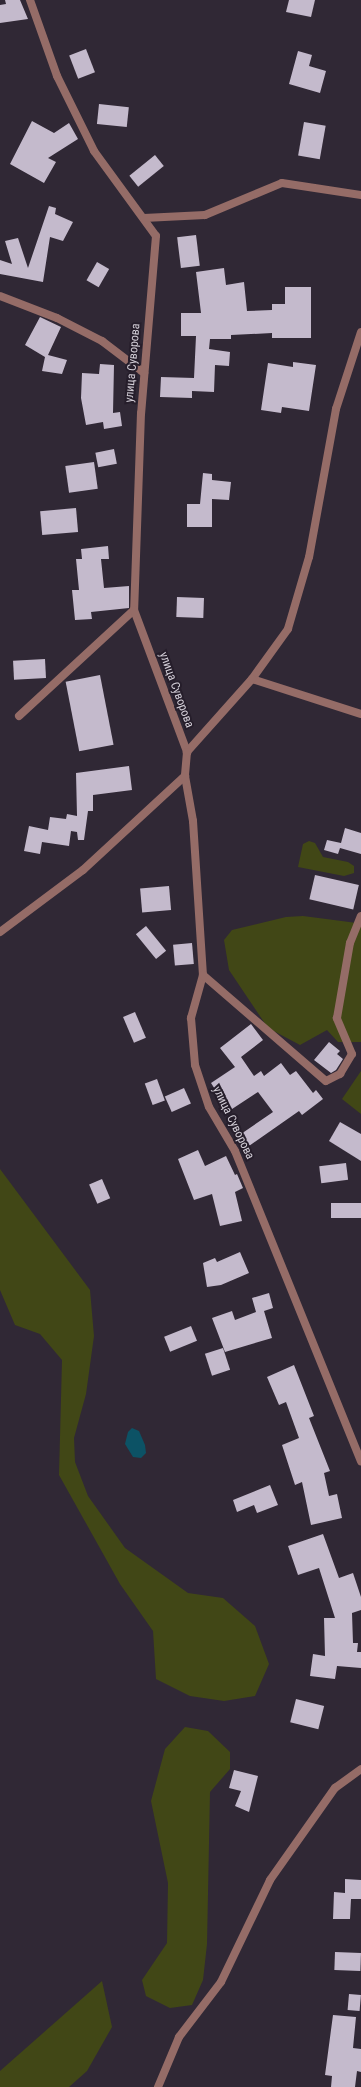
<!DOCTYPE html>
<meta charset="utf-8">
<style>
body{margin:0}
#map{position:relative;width:361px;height:2087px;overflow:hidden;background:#302835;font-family:"Roboto Condensed",sans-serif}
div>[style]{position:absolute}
.green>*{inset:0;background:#414716}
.water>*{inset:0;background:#0c5265}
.building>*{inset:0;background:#c4bacc;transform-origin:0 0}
.service>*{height:8px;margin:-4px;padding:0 4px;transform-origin:4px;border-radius:4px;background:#956c67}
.minor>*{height:8px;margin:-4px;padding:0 4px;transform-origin:4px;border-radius:4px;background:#956c67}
span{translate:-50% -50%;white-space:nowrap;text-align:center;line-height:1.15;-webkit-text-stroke:4px #261e2b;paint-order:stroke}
.street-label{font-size:12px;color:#d4cfd8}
</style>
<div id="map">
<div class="green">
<div style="clip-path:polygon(309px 841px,315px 843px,323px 857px,348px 862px,354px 866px,354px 873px,344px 876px,298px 867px,303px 844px)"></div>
<div style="clip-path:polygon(303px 916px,357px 923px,361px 916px,361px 1042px,338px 1042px,327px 1030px,300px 1045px,268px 1028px,229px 970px,224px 940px,232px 930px,286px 917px)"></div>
<div style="clip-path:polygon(361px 1071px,361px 1114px,342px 1099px)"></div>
<div style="clip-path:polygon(0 1169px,90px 1290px,94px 1336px,86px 1394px,74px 1438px,75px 1462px,88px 1496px,125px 1548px,188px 1593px,223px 1598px,255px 1626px,269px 1664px,255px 1696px,224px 1701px,190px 1696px,156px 1679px,153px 1631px,120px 1584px,59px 1475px,62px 1360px,40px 1334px,15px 1325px,0 1290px)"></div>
<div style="clip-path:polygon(185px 1727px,208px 1731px,230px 1752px,230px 1769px,210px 1792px,207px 1944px,203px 1980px,192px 2005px,170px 2008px,146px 1996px,142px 1980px,167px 1943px,168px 1883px,151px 1801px,165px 1749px)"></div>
<div style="clip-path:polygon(102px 1981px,112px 2027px,87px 2071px,69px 2087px,0 2087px,0 2071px)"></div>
</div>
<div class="water">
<div style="clip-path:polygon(132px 1428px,139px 1431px,145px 1445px,146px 1453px,141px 1458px,133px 1457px,125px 1444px,128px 1432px)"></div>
</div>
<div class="building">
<div style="clip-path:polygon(5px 0,20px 0,28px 19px,0 23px,0 5px,6px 4px)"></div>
<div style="clip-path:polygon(289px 0,315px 0,311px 17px,286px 12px)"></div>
<div style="left:86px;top:49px;width:25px;height:18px;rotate:69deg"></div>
<div style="clip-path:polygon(298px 51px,312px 55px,309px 66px,326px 71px,320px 93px,289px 84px)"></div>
<div style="left:99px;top:104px;width:30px;height:20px;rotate:6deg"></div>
<div style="clip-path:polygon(32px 121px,54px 133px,69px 123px,78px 139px,48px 158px,56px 162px,44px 183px,10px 164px)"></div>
<div style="left:304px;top:122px;width:22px;height:34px;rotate:10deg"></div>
<div style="left:155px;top:155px;width:14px;height:33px;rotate:51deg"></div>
<div style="clip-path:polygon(49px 206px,56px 208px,55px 214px,73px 222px,63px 241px,50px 237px,43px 282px,0 274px,0 260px,12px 264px,5px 241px,18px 238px,28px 268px)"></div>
<div style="left:196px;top:235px;width:31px;height:19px;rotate:83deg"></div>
<div style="left:97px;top:262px;width:14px;height:21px;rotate:30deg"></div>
<div style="clip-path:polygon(224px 268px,226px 285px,244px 282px,247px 311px,272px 310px,272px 304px,285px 304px,285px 287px,311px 287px,311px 338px,272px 338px,272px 333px,231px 335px,231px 339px,210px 339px,209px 349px,230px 352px,229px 366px,215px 365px,214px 392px,192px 391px,192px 398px,160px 397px,161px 377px,194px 378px,196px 336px,181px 336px,181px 313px,201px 313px,196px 272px)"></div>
<div style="clip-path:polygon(40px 317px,61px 327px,48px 355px,67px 360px,62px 374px,42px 371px,45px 357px,25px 345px)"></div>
<div style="clip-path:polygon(293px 362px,316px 365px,309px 411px,282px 407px,281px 413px,261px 410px,268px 363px,293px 367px)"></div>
<div style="clip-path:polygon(100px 364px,114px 365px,113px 413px,120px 412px,122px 426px,104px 429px,103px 422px,86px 425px,81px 398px,82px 373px,99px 374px)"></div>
<div style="left:114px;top:449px;width:15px;height:19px;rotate:79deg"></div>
<div style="left:94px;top:462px;width:27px;height:29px;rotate:82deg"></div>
<div style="clip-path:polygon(203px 473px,212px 474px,212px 480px,231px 482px,229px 500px,212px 499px,212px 527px,187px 527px,187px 504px,200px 504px)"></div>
<div style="left:76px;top:508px;width:24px;height:36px;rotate:85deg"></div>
<div style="clip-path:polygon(108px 546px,109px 559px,101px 559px,104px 588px,129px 586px,129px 608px,91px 612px,92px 619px,75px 620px,72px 590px,79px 590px,76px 559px,82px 559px,81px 549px)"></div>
<div style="left:177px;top:597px;width:27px;height:20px;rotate:2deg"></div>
<div style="left:45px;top:659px;width:19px;height:32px;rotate:87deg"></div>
<div style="left:100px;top:675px;width:71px;height:35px;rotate:79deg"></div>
<div style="clip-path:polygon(129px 766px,132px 790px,93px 795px,93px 811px,88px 811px,84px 840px,78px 840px,77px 832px,71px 831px,69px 846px,42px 842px,40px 854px,24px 851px,29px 826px,48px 830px,50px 817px,66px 819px,67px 814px,77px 816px,76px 773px)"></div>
<div style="clip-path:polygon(345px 828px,361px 833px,361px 854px,340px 848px,338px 854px,324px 850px,327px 840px,341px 843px)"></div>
<div style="left:315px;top:875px;width:45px;height:25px;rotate:13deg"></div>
<div style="left:169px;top:886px;width:24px;height:29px;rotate:85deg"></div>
<div style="left:146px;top:926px;width:32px;height:13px;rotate:51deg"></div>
<div style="left:192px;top:943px;width:21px;height:19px;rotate:85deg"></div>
<div style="left:135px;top:1012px;width:28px;height:13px;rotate:67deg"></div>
<div style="clip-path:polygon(251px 1024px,263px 1040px,241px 1057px,254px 1076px,261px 1071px,264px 1076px,281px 1063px,290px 1075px,296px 1071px,313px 1093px,316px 1090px,323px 1099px,302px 1115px,299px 1111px,249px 1146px,241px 1134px,273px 1112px,258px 1092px,229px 1111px,211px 1083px,235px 1067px,220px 1048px)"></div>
<div style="clip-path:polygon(329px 1042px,340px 1051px,337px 1054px,343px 1059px,336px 1070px,331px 1073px,314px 1060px)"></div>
<div style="left:157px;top:1079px;width:23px;height:13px;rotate:70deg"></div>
<div style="left:184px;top:1088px;width:17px;height:21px;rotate:66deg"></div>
<div style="clip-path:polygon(340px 1122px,361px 1134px,361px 1161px,329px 1141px)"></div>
<div style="clip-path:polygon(198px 1150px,205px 1166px,226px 1156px,235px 1175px,237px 1174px,243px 1188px,235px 1192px,242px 1221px,220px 1226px,212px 1194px,194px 1200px,178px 1159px)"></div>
<div style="left:346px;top:1163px;width:17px;height:27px;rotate:83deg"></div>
<div style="left:102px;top:1179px;width:21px;height:14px;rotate:67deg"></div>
<div style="left:361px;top:1203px;width:15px;height:30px;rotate:90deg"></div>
<div style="clip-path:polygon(240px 1252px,249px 1273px,221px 1285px,207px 1287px,203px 1263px,215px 1258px,217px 1262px)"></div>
<div style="clip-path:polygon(269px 1293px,273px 1308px,264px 1311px,272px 1338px,225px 1352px,212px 1318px,232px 1311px,235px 1320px,256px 1312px,252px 1298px)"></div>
<div style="left:191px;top:1326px;width:16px;height:29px;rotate:68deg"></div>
<div style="left:223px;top:1348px;width:23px;height:19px;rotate:72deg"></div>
<div style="clip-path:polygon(294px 1365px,314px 1416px,309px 1418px,330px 1471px,324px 1473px,329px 1496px,337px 1494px,342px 1518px,311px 1525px,302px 1482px,295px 1485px,282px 1445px,299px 1438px,286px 1402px,279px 1405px,267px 1377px)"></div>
<div style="clip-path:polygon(270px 1485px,278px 1505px,257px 1513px,254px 1505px,237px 1512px,233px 1500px)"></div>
<div style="clip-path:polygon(323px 1534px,339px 1578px,353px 1573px,361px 1597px,361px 1610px,352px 1613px,353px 1643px,358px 1643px,357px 1652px,361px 1652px,361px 1668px,337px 1666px,335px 1679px,310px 1676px,313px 1654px,325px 1656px,324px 1618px,335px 1618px,319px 1568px,298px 1575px,288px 1546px)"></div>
<div style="left:296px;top:1699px;width:29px;height:24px;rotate:14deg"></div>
<div style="clip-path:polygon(234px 1770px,258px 1776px,249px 1812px,235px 1806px,241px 1791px,229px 1788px)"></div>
<div style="clip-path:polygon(345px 1879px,361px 1880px,361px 1899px,351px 1899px,350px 1919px,333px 1919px,334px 1892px,345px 1893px)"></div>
<div style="left:335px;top:1952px;width:26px;height:18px;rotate:2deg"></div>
<div style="left:349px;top:1994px;width:12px;height:16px;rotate:5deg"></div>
<div style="clip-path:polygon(333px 2015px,356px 2017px,353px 2048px,361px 2049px,361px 2072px,357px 2071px,355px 2087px,331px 2087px,332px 2076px,325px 2075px)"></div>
</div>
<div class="service">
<div style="left:0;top:296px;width:61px;rotate:21.1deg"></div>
<div style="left:57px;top:318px;width:51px;rotate:27.1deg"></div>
<div style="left:102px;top:341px;width:53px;rotate:37.3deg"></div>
<div style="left:252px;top:679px;width:114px;rotate:17.8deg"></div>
<div style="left:19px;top:716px;width:156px;rotate:-42.7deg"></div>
<div style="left:0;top:932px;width:104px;rotate:-36.8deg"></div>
<div style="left:83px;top:870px;width:139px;rotate:-42.7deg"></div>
<div style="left:158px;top:2087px;width:54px;rotate:-67.2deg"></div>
<div style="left:179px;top:2037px;width:69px;rotate:-52.6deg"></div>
<div style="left:221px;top:1982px;width:113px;rotate:-64.3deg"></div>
<div style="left:270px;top:1880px;width:113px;rotate:-54.8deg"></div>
<div style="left:335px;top:1788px;width:32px;rotate:-36deg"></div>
</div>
<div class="minor">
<div style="left:30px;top:0;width:81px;rotate:70.4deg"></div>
<div style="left:57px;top:76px;width:84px;rotate:63.7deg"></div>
<div style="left:94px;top:151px;width:105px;rotate:53.9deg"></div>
<div style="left:156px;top:236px;width:178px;rotate:94.8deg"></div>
<div style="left:141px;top:413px;width:197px;rotate:92deg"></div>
<div style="left:134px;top:610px;width:152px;rotate:69.5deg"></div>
<div style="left:144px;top:218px;width:61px;rotate:-2.8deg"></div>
<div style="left:205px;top:215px;width:83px;rotate:-22.6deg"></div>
<div style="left:282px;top:183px;width:80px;rotate:8.6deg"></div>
<div style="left:361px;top:332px;width:81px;rotate:108deg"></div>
<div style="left:336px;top:409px;width:150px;rotate:100.3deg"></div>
<div style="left:309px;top:557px;width:75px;rotate:106.3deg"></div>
<div style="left:288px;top:629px;width:62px;rotate:125.8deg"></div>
<div style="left:252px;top:679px;width:98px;rotate:131.7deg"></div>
<div style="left:187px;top:752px;width:24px;rotate:95deg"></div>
<div style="left:185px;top:776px;width:46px;rotate:79.9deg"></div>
<div style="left:193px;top:821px;width:154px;rotate:86.3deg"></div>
<div style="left:203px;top:975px;width:45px;rotate:105.6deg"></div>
<div style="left:191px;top:1018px;width:47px;rotate:85.1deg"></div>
<div style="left:195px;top:1065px;width:44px;rotate:71.6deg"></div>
<div style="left:209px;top:1107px;width:51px;rotate:59.4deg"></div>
<div style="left:235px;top:1151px;width:335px;rotate:67.9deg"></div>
<div style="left:203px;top:975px;width:162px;rotate:40.8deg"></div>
<div style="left:326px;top:1081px;width:16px;rotate:-27deg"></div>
<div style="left:340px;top:1074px;width:23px;rotate:-59deg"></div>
<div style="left:352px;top:1054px;width:39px;rotate:-113deg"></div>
<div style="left:337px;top:1018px;width:76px;rotate:-80.2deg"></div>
<div style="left:350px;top:943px;width:29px;rotate:-68deg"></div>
</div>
<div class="street-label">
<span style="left:133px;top:363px;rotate:-85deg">улица Суворова</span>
<span style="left:176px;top:690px;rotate:70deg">улица Суворова</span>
<span style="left:233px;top:1123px;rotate:64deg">улица Суворова</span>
</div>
</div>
